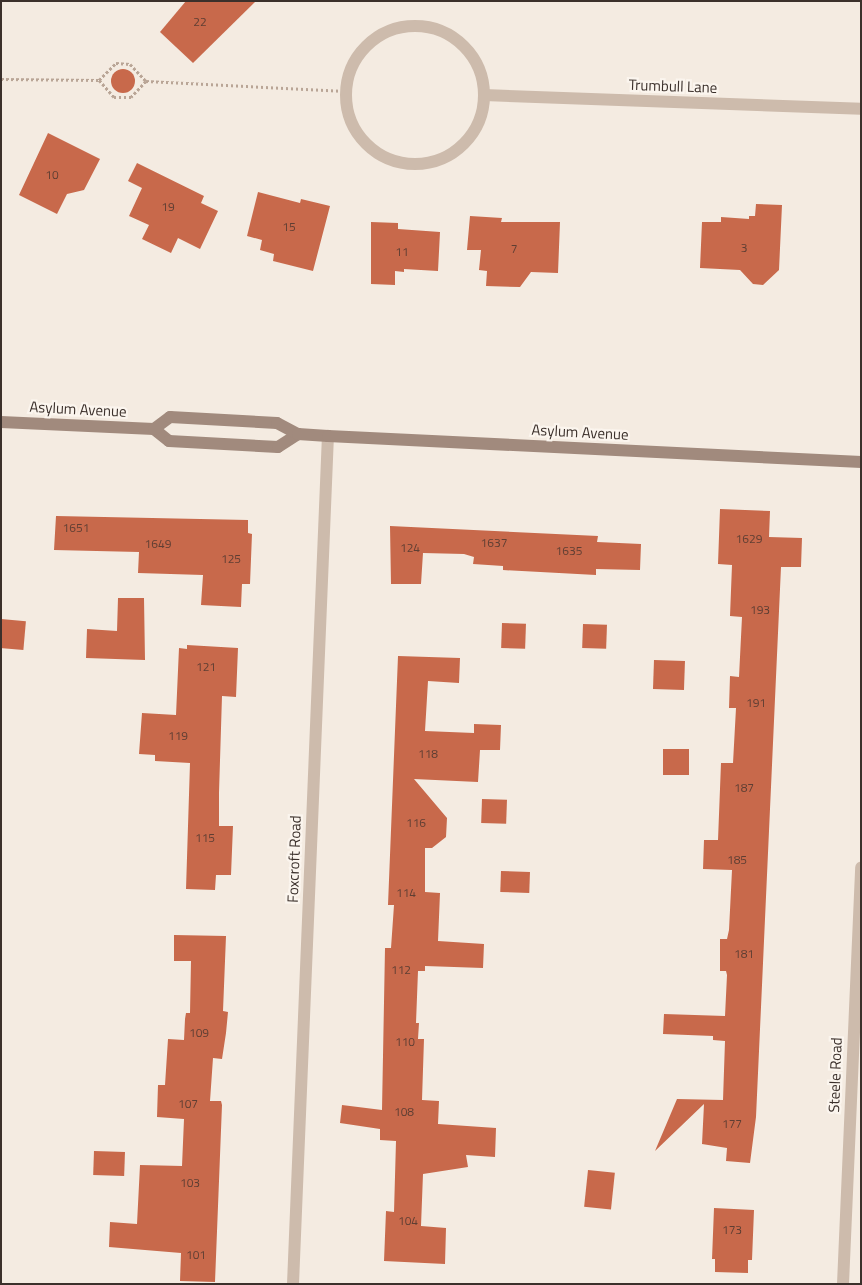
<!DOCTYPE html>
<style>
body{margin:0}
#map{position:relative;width:862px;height:1285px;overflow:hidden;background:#f4ebe1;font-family:"Titillium Web",sans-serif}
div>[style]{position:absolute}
.building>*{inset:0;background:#c8694b;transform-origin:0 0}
.round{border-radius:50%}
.path>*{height:3px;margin-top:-1.5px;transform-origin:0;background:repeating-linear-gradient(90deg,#b9a596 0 2.5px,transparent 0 5px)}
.minor>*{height:12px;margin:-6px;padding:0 6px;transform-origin:6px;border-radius:6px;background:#cdbbac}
.minor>.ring{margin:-6px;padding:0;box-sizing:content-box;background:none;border:12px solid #cdbbac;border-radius:50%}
.tertiary>*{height:12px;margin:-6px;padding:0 6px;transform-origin:6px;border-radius:6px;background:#cdbbac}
.secondary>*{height:12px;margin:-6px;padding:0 6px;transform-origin:6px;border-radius:6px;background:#a18a7d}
span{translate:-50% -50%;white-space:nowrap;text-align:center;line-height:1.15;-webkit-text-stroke:4.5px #fbf5ee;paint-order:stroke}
.number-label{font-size:12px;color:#5e3e33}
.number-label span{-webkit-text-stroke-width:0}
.street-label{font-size:15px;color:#3b302b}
.frame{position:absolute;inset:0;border:2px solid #3b302b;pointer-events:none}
</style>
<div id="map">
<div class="building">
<div style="clip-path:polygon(186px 1px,256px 1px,193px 63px,160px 32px)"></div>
<div class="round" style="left:111px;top:69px;width:24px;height:24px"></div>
<div style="clip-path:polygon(48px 133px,100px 159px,84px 190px,67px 194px,57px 214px,19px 195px)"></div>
<div style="clip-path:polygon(137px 163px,204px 196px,201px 203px,218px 211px,200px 249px,178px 238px,171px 253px,142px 239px,149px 225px,129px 216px,142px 188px,128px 181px)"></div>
<div style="clip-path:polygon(258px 192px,300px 203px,301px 199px,330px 206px,313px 271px,273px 261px,274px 254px,260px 250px,262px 240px,247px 236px)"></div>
<div style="clip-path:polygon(756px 204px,782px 205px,779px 270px,763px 285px,753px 284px,740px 270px,700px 268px,702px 222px,721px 222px,721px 217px,749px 219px,749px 216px,755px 216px)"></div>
<div style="clip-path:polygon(470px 216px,502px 218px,501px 222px,560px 222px,558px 273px,531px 272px,520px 287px,486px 286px,487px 271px,479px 270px,481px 250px,467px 250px)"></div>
<div style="clip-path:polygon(371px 222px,398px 223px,398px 229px,440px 232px,438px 271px,404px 269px,404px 272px,395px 271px,395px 285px,371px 284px)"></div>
<div style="clip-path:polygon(720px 509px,770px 511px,769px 537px,802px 538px,801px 567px,781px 567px,756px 1117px,750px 1163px,726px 1161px,727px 1148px,702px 1144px,704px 1104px,655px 1151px,677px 1099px,723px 1100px,725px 1041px,713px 1040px,713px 1036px,663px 1034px,664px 1014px,725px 1016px,727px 975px,726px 971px,720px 971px,720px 939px,727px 939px,729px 930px,732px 870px,703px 869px,704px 840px,718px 840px,721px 763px,733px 763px,736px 708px,729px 708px,730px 676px,739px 677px,742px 617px,730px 616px,732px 565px,718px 564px)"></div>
<div style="clip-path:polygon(56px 516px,248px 520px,248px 533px,252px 534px,250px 584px,242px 584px,241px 607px,201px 605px,203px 575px,138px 573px,139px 552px,54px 550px)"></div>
<div style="clip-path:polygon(390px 526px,598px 536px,597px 542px,641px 544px,640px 570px,596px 569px,596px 575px,503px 570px,503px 566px,473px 564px,474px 557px,464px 554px,423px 553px,421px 584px,391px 584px)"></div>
<div style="clip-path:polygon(118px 598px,144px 598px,145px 660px,86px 658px,87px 629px,117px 631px)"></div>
<div style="left:1px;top:619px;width:25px;height:29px;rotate:5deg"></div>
<div style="left:502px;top:623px;width:24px;height:25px;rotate:2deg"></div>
<div style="left:583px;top:624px;width:24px;height:24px;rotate:2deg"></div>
<div style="clip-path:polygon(187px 645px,238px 648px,236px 697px,222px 696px,219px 793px,219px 826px,233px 826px,231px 875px,216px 875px,215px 890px,186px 889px,190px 763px,155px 761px,155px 755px,139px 754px,142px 713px,176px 715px,179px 648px,187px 649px)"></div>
<div style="clip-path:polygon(398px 656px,460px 658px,459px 683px,428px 681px,425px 731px,474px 733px,474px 724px,501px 725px,500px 750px,480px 750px,478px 782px,414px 779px,447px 818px,446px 837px,432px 848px,425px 848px,425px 892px,440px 893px,438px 941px,484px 944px,483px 968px,425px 966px,425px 971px,418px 971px,416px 1023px,419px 1023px,418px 1039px,424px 1039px,422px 1100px,439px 1101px,438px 1124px,496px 1128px,495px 1157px,466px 1155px,468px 1167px,423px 1174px,421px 1226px,446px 1228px,445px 1264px,384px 1261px,386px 1211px,394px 1212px,396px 1141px,380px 1140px,380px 1129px,340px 1123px,342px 1105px,382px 1110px,385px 948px,391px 948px,394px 905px,388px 905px)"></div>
<div style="left:654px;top:660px;width:31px;height:29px;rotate:2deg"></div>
<div style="left:663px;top:749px;width:26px;height:26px"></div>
<div style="left:482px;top:799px;width:25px;height:24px;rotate:2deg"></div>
<div style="left:501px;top:871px;width:29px;height:21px;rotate:2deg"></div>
<div style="clip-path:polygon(174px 935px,226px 936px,223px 1011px,228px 1012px,226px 1033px,222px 1059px,213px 1058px,210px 1101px,221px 1101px,222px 1105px,215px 1282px,180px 1281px,181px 1253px,109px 1247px,110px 1222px,137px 1224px,140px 1165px,182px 1166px,184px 1119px,157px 1117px,158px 1085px,165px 1085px,168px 1039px,184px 1040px,185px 1019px,186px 1013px,190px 1013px,191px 961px,174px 961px)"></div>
<div style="left:94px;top:1151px;width:31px;height:24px;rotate:2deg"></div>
<div style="left:588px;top:1170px;width:27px;height:37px;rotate:6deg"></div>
<div style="clip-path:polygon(714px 1208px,754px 1210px,752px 1260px,748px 1260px,748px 1273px,715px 1272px,715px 1259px,712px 1259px)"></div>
</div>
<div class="path">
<div style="left:1px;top:79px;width:98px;rotate:0.6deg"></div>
<div style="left:99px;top:80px;width:24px;rotate:-45deg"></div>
<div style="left:116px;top:63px;width:14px;rotate:4deg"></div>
<div style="left:130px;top:64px;width:23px;rotate:47deg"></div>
<div style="left:146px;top:81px;width:22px;rotate:133deg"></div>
<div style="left:131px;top:97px;width:17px;rotate:180deg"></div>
<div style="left:114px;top:97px;width:23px;rotate:-131deg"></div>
<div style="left:146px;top:81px;width:200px;rotate:2.9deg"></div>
</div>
<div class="minor">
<div class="ring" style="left:346px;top:26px;width:126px;height:126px"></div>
<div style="left:484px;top:95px;width:377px;rotate:2.1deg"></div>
<div style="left:293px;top:1284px;width:849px;rotate:-87.64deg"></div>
</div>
<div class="tertiary">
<div style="left:843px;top:1284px;width:417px;rotate:-87.5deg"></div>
</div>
<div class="secondary">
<div style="left:1px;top:422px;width:153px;rotate:2.6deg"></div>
<div style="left:154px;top:429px;width:19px;rotate:39deg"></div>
<div style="left:169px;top:441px;width:109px;rotate:3.2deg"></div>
<div style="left:278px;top:447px;width:24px;rotate:-33deg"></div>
<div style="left:154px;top:429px;width:20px;rotate:-37deg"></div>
<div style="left:170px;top:417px;width:107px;rotate:3.2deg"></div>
<div style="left:277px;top:423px;width:24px;rotate:28deg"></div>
<div style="left:298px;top:434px;width:30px;rotate:4deg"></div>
<div style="left:328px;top:436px;width:534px;rotate:2.79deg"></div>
</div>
<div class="number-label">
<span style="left:200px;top:22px">22</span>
<span style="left:52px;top:175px">10</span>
<span style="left:168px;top:207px">19</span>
<span style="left:289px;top:227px">15</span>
<span style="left:744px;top:248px">3</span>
<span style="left:514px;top:249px">7</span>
<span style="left:402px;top:252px">11</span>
<span style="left:76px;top:528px">1651</span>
<span style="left:749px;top:539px">1629</span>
<span style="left:494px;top:543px">1637</span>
<span style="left:158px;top:544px">1649</span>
<span style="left:410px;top:548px">124</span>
<span style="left:569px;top:551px">1635</span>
<span style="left:231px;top:559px">125</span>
<span style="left:760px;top:610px">193</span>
<span style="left:206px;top:667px">121</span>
<span style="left:756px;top:703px">191</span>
<span style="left:178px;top:736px">119</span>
<span style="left:428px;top:754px">118</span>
<span style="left:744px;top:788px">187</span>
<span style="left:416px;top:823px">116</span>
<span style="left:205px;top:838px">115</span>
<span style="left:737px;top:860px">185</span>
<span style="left:406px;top:893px">114</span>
<span style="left:744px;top:954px">181</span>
<span style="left:401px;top:970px">112</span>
<span style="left:199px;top:1033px">109</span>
<span style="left:405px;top:1042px">110</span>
<span style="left:188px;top:1104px">107</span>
<span style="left:404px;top:1112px">108</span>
<span style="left:732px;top:1124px">177</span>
<span style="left:190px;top:1183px">103</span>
<span style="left:408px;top:1221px">104</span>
<span style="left:732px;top:1230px">173</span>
<span style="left:196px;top:1255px">101</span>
</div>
<div class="street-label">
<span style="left:673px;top:86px;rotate:2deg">Trumbull Lane</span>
<span style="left:78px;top:409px;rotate:3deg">Asylum Avenue</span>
<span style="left:580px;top:432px;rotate:3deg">Asylum Avenue</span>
<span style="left:294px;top:859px;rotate:-88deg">Foxcroft Road</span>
<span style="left:835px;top:1075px;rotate:-88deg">Steele Road</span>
</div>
<div class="frame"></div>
</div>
